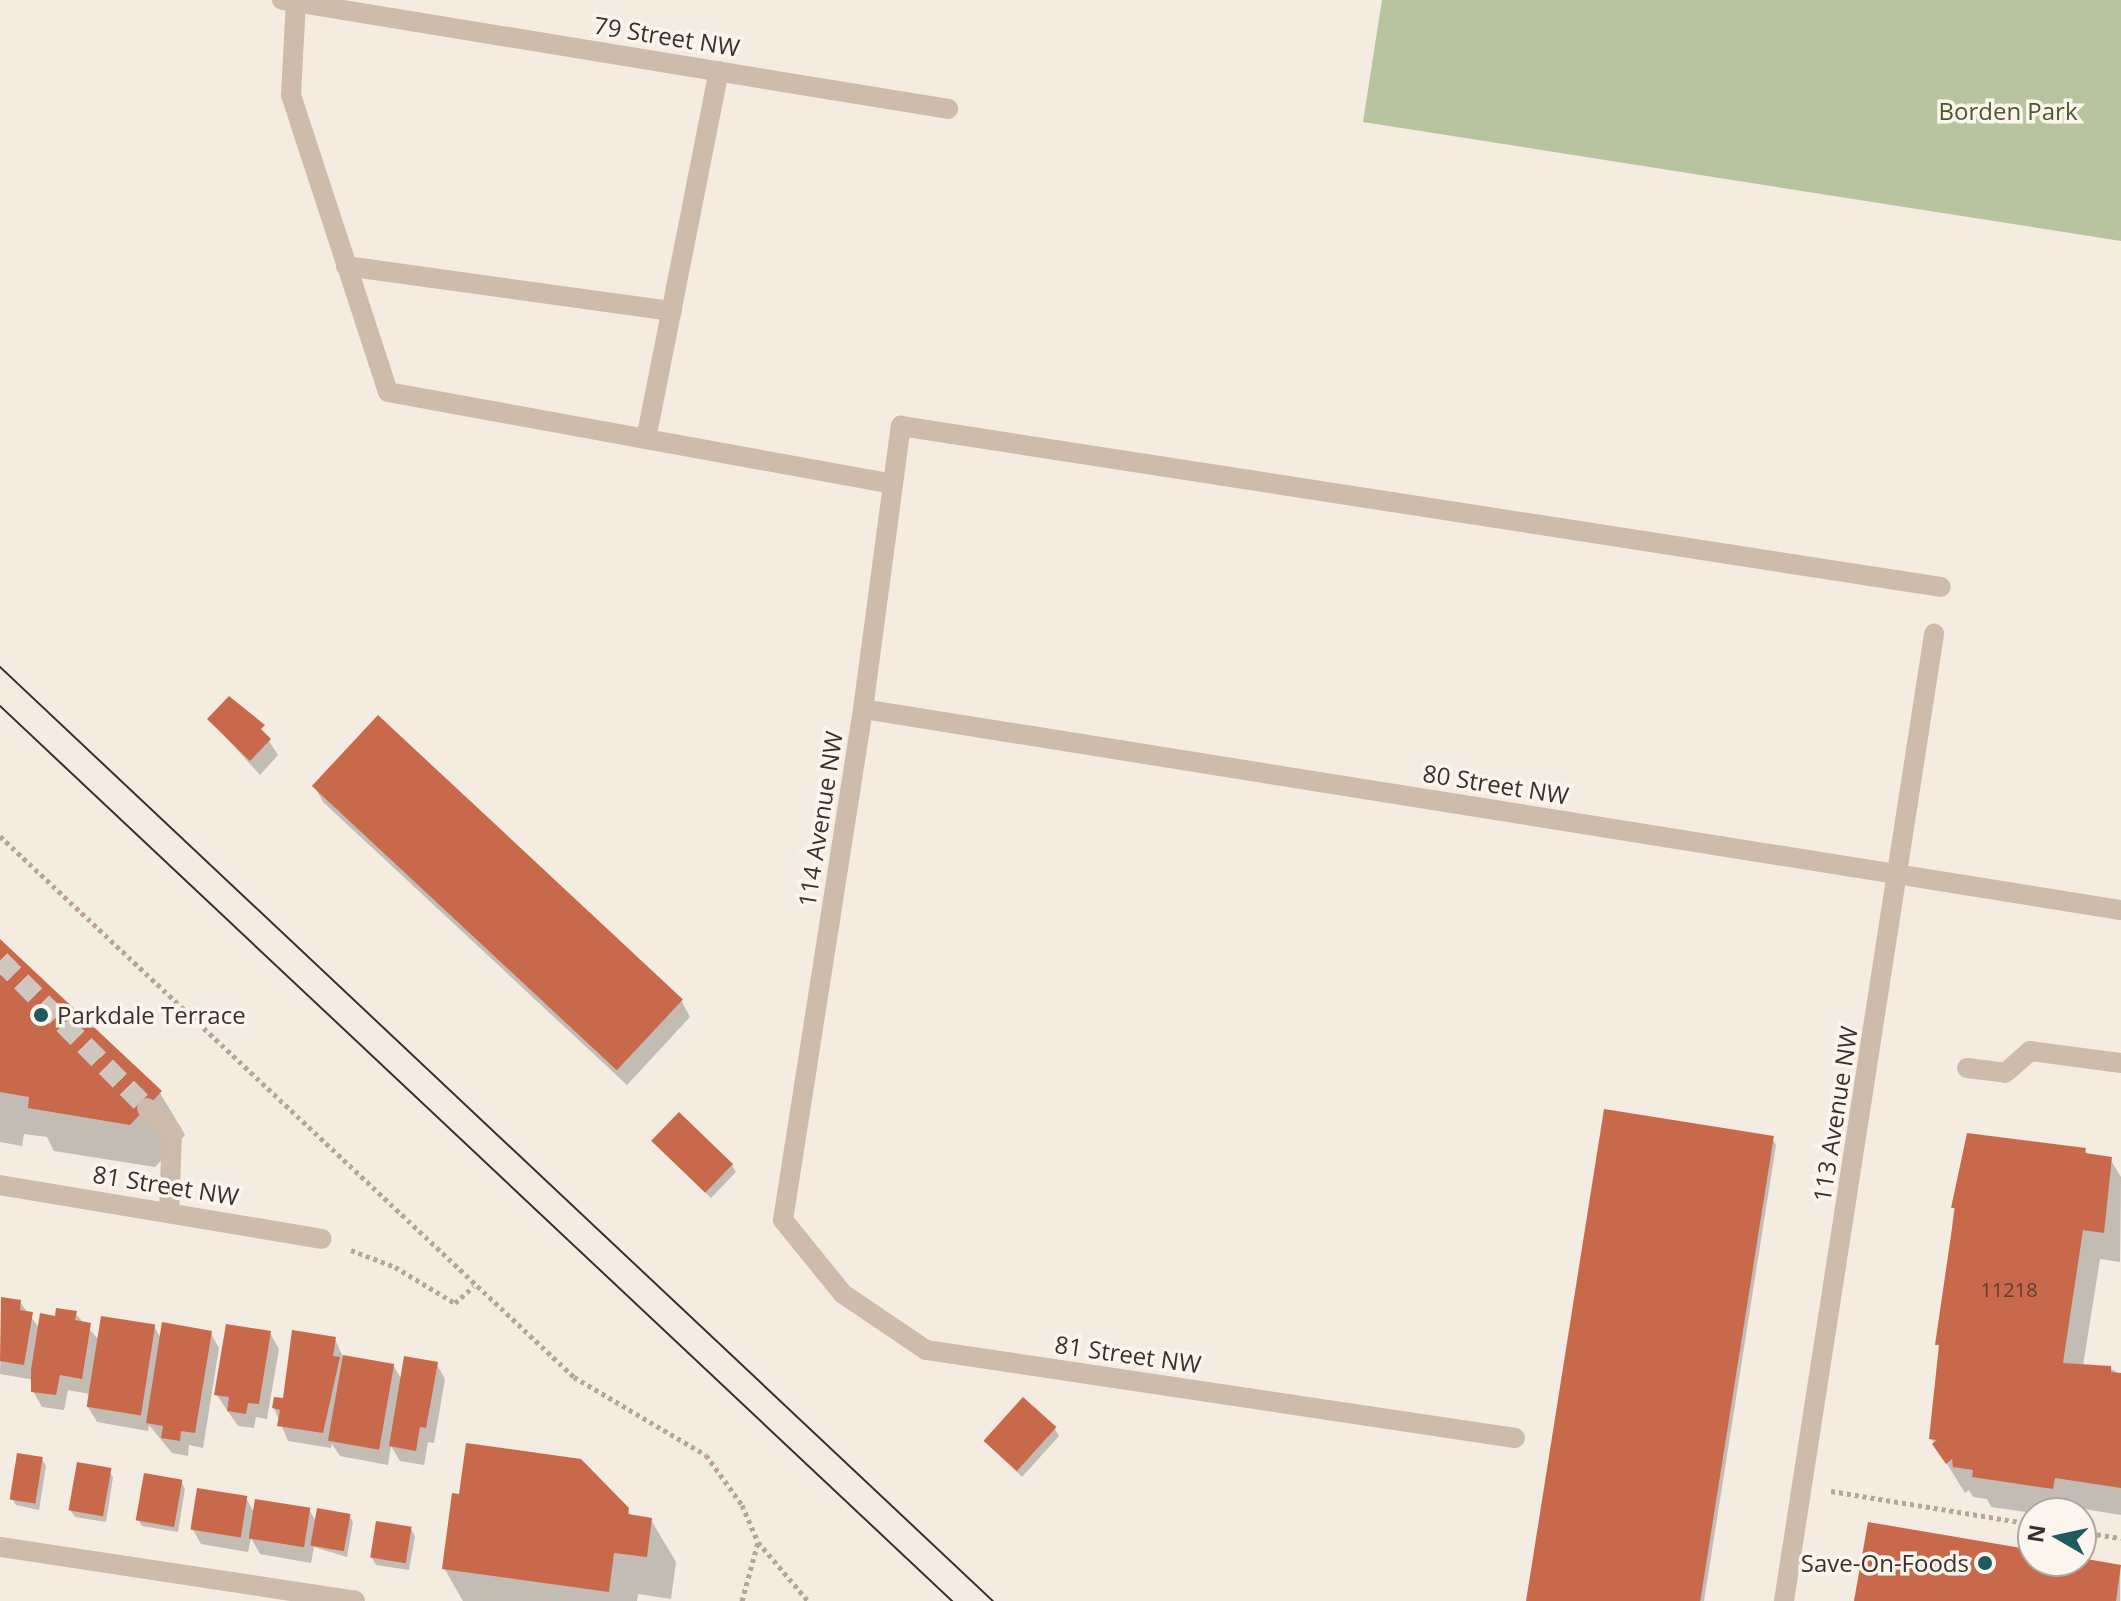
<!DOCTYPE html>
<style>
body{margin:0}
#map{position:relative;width:2121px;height:1601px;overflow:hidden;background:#f4ebe1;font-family:"Open Sans",sans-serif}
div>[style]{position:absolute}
.green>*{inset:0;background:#b8c4a0}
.shadow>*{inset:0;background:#0003}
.building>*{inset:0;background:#c8694b;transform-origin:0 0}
.minor-tunnel>*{height:20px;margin-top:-10px;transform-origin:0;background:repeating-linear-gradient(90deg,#cfc6bd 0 20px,transparent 0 30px)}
.path>*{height:5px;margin-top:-2.5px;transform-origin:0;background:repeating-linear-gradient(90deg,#b9a596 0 4px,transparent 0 8px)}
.minor>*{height:20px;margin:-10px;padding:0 10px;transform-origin:10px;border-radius:10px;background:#cdbbac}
.tram>*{height:2px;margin:-1px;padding:0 1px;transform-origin:1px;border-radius:1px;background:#3b302b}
.dots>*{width:22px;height:22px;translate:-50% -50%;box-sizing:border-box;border:4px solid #fbf5ee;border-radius:50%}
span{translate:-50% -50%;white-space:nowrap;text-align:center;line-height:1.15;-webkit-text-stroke:7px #fbf5ee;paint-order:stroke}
.number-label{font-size:20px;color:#5e3e33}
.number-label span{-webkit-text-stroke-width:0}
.street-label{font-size:24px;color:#3b302b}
.park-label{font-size:24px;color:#4a5a2e}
.poi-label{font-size:24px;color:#3b302b}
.left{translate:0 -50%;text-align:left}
.right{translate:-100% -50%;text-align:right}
.north{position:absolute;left:2017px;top:1497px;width:80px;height:80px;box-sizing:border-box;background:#fbf5ee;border:2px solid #aea6a0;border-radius:50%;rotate:279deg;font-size:22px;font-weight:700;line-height:32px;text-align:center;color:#3b302b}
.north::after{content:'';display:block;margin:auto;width:28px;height:36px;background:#1f5a5e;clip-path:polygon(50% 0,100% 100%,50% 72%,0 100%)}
</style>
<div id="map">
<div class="green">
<div style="clip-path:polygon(1382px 0,2121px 0,2121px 241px,1363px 122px)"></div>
</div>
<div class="shadow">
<div style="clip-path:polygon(253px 717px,278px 755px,260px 775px,209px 719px)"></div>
<div style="clip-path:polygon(378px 718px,682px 1002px,690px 1017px,627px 1085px,323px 802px,315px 787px)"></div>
<div style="clip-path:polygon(0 942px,160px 1093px,185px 1135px,155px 1167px,54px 1151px,47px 1137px,24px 1134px,22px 1146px,0 1142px)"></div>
<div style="clip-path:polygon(1772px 1138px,1776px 1145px,1704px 1601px,1529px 1601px)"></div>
<div style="clip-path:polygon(655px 1142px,732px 1165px,736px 1172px,711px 1198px)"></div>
<div style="clip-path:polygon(2085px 1150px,2088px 1155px,2110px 1159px,2121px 1177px,2120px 1262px,2100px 1259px,2083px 1366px,2110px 1368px,2121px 1375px,2121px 1515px,2072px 1507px,2071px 1513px,2033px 1513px,1991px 1507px,1987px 1499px,1973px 1497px,1969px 1490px,1965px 1493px,1931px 1438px,1954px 1207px)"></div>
<div style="clip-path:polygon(3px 1300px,20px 1302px,40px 1329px,75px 1313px,99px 1340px,154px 1326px,162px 1340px,210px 1332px,219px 1348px,203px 1448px,189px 1445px,188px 1456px,172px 1453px,149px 1425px,148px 1431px,97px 1422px,88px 1407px,90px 1394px,68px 1390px,64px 1410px,42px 1407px,33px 1391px,35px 1380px,0 1374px)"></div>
<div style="clip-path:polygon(270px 1333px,279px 1349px,267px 1419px,256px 1417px,254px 1428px,238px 1426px,216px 1394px)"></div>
<div style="clip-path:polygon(335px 1339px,343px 1357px,393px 1365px,402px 1380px,436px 1363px,445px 1379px,434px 1443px,428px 1442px,424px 1465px,400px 1461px,391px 1446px,388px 1465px,340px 1456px,332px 1444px,331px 1448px,288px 1441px,274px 1408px)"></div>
<div style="clip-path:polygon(1055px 1429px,1059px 1436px,1022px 1477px,985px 1442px)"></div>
<div style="clip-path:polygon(42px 1459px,46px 1466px,39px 1510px,16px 1505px,12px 1498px)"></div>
<div style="clip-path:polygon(109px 1470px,113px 1477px,106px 1522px,75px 1517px,70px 1510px)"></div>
<div style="clip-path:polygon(181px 1481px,185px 1489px,178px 1532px,142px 1526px,138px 1519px)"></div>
<div style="clip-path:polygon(246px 1498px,255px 1514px,309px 1509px,316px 1522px,349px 1515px,353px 1522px,347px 1557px,314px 1547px,311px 1563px,260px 1554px,251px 1538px,248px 1552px,201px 1544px,192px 1528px)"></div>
<div style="clip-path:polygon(627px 1509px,632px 1517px,651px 1520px,676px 1562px,671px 1599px,638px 1594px,637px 1601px,463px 1601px,444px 1568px)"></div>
<div style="clip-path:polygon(411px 1529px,415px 1536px,409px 1570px,376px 1565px,372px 1558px)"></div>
<div style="clip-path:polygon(2033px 1552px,2033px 1561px,2120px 1567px,2120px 1601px,1856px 1601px)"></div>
</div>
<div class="building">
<div style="clip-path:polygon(229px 696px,265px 725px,261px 729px,271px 739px,250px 761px,207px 719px)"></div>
<div style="left:378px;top:715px;width:417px;height:97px;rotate:43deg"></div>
<div style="clip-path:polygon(0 939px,162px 1091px,130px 1125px,28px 1108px,29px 1097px,0 1092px)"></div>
<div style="left:1604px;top:1109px;width:172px;height:498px;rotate:9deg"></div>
<div style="left:679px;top:1112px;width:75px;height:40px;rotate:44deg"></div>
<div style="clip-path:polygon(1967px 1133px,2086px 1148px,2085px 1153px,2112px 1157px,2104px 1233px,2083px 1230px,2063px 1363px,2111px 1366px,2111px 1372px,2121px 1373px,2121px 1488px,2055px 1478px,2053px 1489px,1972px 1477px,1973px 1470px,1953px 1467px,1952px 1459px,1946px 1464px,1932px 1444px,1937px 1440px,1929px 1439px,1939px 1345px,1935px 1345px,1955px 1208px,1951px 1208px)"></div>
<div style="clip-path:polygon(1px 1297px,21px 1300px,20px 1310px,33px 1312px,24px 1365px,0 1361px)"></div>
<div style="clip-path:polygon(56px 1308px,77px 1311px,75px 1320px,91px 1323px,82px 1379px,60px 1375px,56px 1395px,31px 1392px,31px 1370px,40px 1313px,55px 1316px)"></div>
<div style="left:101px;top:1316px;width:55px;height:92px;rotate:9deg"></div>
<div style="clip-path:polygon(162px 1322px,212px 1331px,195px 1433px,181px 1431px,180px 1441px,161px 1438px,163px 1426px,146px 1423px)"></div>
<div style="clip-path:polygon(226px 1324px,271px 1331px,259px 1404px,248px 1403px,246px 1414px,227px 1411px,229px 1397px,214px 1395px)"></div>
<div style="clip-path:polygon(292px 1330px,336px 1337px,333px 1356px,340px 1357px,323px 1433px,277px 1426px,280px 1410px,272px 1408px,274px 1397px,283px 1398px)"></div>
<div style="left:343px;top:1355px;width:52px;height:87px;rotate:10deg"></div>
<div style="clip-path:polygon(404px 1356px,438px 1362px,426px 1428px,420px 1427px,416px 1451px,389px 1446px)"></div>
<div style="left:1023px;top:1397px;width:45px;height:59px;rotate:42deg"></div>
<div style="clip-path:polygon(466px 1443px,581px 1459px,629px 1508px,628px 1514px,652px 1518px,647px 1557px,614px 1553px,609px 1592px,442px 1569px,452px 1493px,459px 1494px)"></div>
<div style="left:17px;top:1453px;width:26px;height:47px;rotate:9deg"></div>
<div style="left:77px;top:1462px;width:35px;height:49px;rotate:10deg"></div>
<div style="left:144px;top:1473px;width:39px;height:48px;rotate:10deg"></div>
<div style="left:197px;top:1488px;width:51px;height:42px;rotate:9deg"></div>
<div style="left:255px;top:1499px;width:56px;height:40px;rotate:9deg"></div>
<div style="left:317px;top:1508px;width:34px;height:38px;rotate:10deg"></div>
<div style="left:376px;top:1521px;width:36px;height:37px;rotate:9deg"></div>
<div style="clip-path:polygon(1868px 1522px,2033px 1550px,2033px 1561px,2081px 1558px,2121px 1565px,2116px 1601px,1854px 1601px)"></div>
</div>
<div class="minor-tunnel">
<div style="left:0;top:960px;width:209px;rotate:45.2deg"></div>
</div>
<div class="path">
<div style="left:0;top:836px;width:789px;rotate:43.3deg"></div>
<div style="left:574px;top:1377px;width:153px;rotate:30.6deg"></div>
<div style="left:706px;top:1455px;width:62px;rotate:54.2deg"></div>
<div style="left:742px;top:1505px;width:40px;rotate:66.6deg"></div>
<div style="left:758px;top:1542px;width:77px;rotate:49.7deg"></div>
<div style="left:351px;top:1250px;width:47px;rotate:21.1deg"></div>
<div style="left:395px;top:1267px;width:70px;rotate:31deg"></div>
<div style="left:455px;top:1303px;width:25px;rotate:-42deg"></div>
<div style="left:1831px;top:1491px;width:205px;rotate:9.3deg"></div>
<div style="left:2081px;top:1532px;width:40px;rotate:8.5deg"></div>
<div style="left:742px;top:1601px;width:61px;rotate:-74.8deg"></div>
</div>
<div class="minor">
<div style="left:282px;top:0;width:675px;rotate:9.29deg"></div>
<div style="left:296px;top:0;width:95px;rotate:93deg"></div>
<div style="left:291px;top:95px;width:312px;rotate:71.9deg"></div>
<div style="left:388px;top:392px;width:513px;rotate:10.32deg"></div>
<div style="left:346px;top:266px;width:329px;rotate:7.9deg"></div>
<div style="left:646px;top:439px;width:375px;rotate:-78.8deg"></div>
<div style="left:863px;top:709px;width:1274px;rotate:9.08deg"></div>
<div style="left:1967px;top:1068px;width:38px;rotate:7deg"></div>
<div style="left:2005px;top:1073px;width:33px;rotate:-41deg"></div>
<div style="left:2030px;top:1051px;width:92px;rotate:7.5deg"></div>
<div style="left:147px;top:1108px;width:35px;rotate:44deg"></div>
<div style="left:172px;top:1132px;width:80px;rotate:92.1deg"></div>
<div style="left:0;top:1185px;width:326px;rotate:9.5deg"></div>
<div style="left:1515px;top:1438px;width:596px;rotate:-171.5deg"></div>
<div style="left:926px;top:1350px;width:100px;rotate:-146deg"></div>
<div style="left:843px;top:1294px;width:95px;rotate:-129deg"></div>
<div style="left:783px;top:1220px;width:517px;rotate:-81.1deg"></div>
<div style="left:863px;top:709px;width:286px;rotate:-82.4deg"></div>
<div style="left:901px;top:426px;width:1052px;rotate:8.8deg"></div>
<div style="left:0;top:1547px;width:359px;rotate:8.6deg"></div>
<div style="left:1784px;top:1601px;width:979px;rotate:-81.18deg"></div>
</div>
<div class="tram">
<div style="left:0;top:667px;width:1363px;rotate:43.25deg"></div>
<div style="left:0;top:706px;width:1307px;rotate:43.23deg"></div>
</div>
<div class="dots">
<div style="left:41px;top:1015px;background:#1f5a5e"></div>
<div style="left:1985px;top:1563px;background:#1f5a5e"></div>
</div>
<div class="number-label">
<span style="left:2009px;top:1289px">11218</span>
</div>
<div class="street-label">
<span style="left:667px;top:36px;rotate:9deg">79 Street NW</span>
<span style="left:1496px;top:784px;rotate:9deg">80 Street NW</span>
<span style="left:820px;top:819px;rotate:-81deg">114 Avenue NW</span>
<span style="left:1835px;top:1114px;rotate:-81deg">113 Avenue NW</span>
<span style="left:166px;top:1185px;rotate:9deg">81 Street NW</span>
<span style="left:1128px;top:1354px;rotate:8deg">81 Street NW</span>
</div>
<div class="park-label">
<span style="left:2008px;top:111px">Borden Park</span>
</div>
<div class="poi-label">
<span class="left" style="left:57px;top:1015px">Parkdale Terrace</span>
<span class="right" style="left:1969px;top:1563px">Save-On-Foods</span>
</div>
<div class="north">N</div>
</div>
